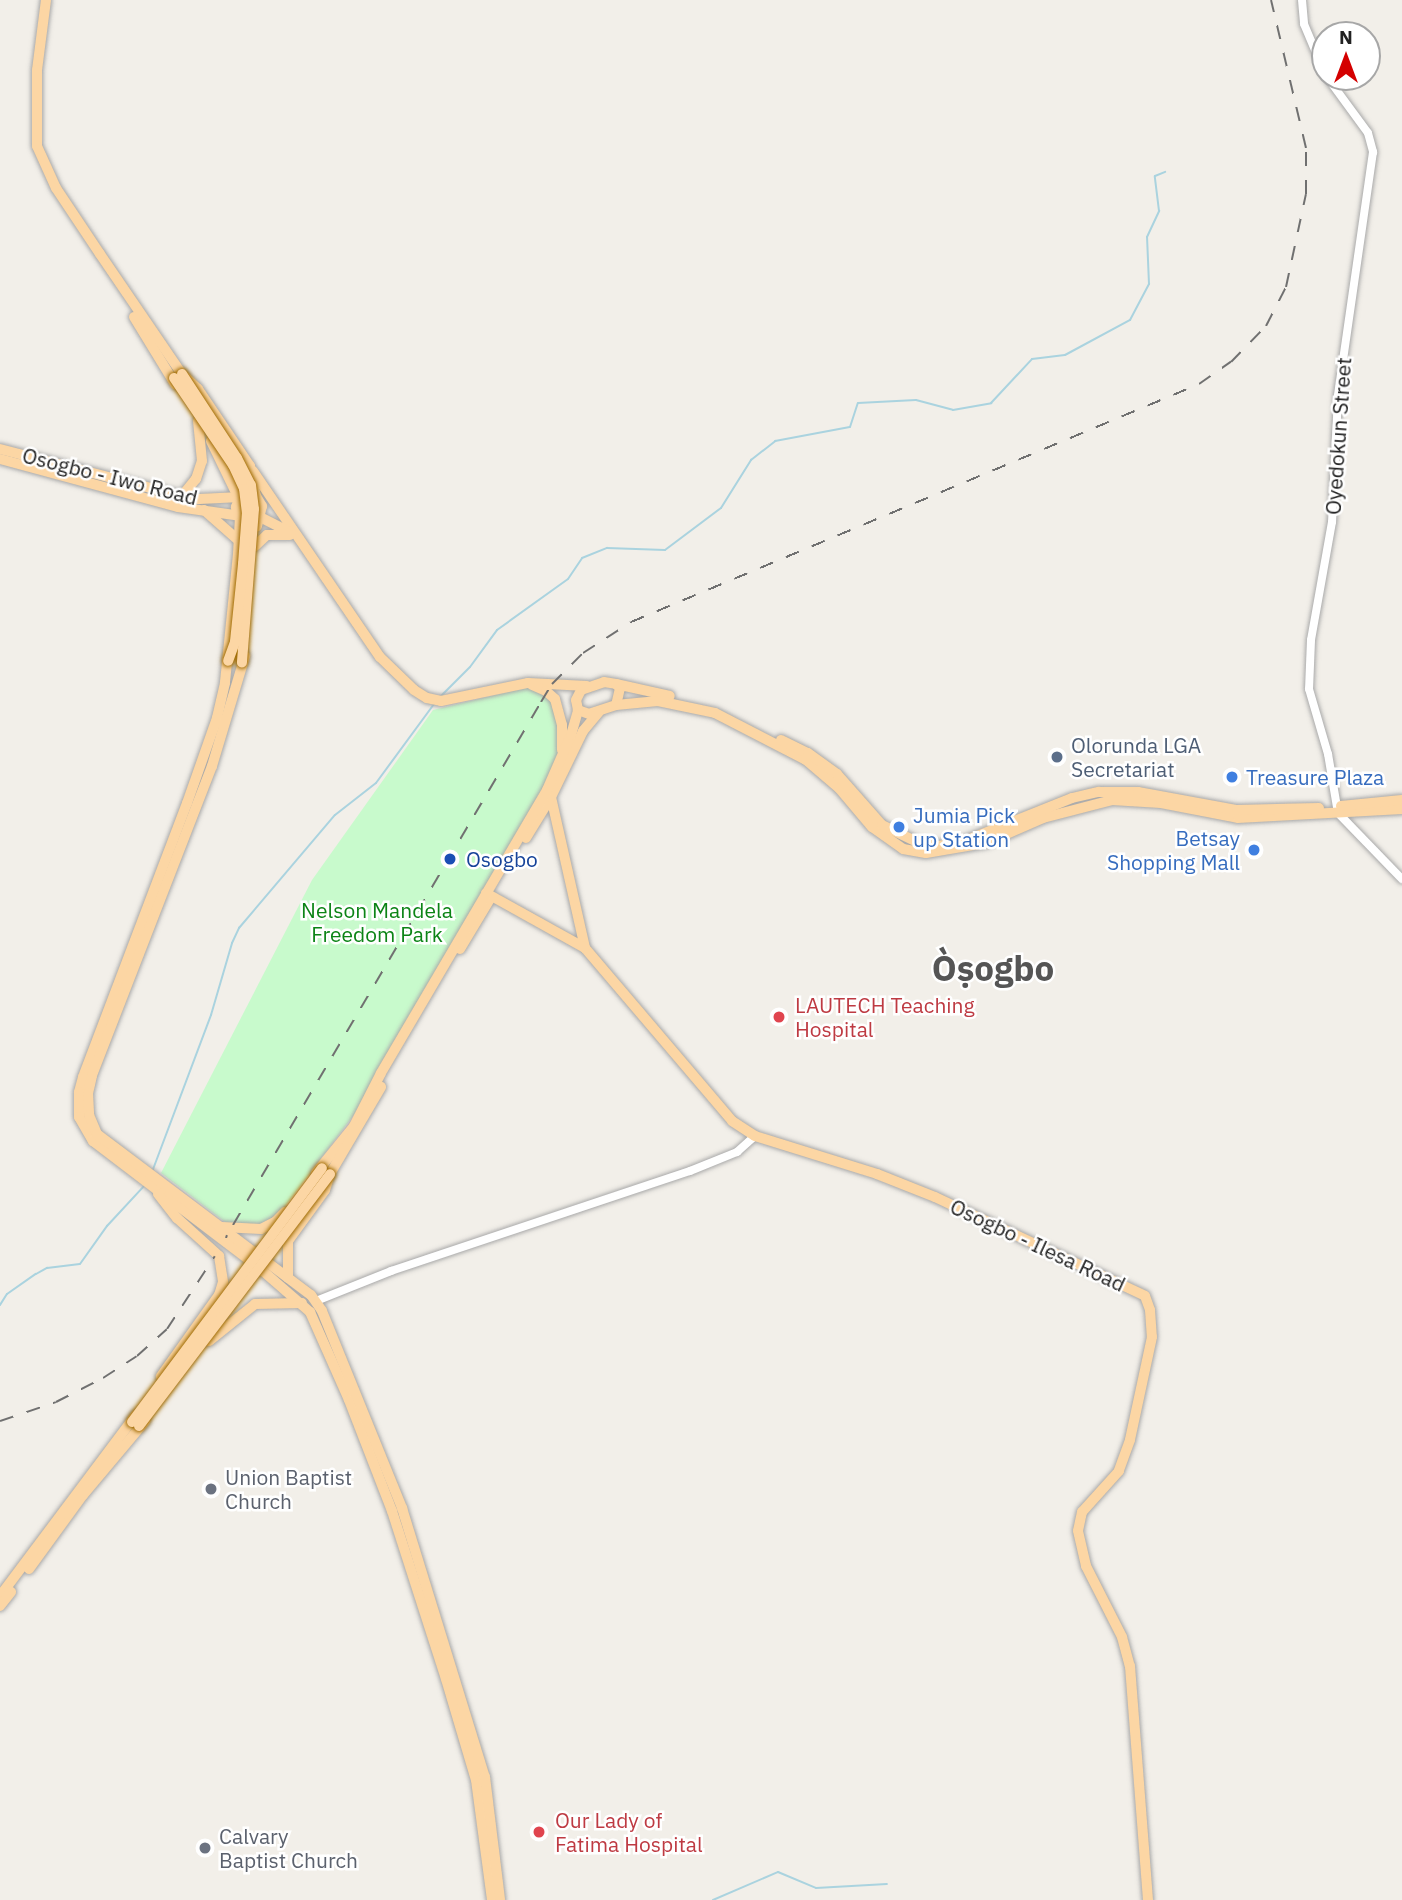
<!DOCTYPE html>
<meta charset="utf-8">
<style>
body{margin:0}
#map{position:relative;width:1402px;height:1900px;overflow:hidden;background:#f2efe9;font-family:"IBM Plex Sans",sans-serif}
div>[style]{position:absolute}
.park>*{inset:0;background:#c8facc}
.stream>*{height:2px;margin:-1px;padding:0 1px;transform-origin:1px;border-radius:1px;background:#aad3df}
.roads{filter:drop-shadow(0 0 2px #a9a9a9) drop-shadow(0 0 2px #a9a9a9)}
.tertiary>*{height:8px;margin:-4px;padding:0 4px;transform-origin:4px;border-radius:4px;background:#fff}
.primary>*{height:10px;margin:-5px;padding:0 5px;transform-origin:5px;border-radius:5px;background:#fcd6a4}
.rail>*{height:2px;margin-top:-1px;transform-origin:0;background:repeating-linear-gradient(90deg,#707070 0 14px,transparent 0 28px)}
.bridges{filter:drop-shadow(0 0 2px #a06b00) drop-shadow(0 0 2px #a06b00)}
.primary-bridge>*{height:10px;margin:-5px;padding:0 5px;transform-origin:5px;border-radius:5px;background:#fcd6a4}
.dots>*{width:19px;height:19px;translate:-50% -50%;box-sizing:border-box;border:4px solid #fff;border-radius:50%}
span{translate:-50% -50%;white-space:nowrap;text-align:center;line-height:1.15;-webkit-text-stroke:5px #fff;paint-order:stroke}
.street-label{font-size:21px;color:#222}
.service-label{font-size:21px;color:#4e5e75}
.left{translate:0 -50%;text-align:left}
.shop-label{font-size:21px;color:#366cbe}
.right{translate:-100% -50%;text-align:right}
.transit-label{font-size:21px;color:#164399}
.park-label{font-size:21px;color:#0c8416}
.health-label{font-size:21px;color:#be3a42}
.worship-label{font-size:21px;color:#5b616d}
.town-label{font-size:35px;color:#555;font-weight:700}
.north{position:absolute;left:1311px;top:21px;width:70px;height:70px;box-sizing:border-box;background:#fff;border:2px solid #a7a7a7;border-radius:50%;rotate:0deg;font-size:19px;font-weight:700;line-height:28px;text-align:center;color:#222}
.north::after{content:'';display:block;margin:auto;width:24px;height:32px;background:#d40000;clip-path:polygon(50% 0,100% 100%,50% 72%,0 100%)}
</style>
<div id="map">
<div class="park">
<div style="clip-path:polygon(541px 684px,555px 694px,560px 758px,362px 1104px,279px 1214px,262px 1224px,247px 1227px,225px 1222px,161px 1173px,312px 880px,433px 710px)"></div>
</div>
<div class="stream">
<div style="left:440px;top:697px;width:42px;rotate:-45deg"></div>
<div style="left:470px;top:667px;width:46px;rotate:-53.9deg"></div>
<div style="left:497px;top:630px;width:87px;rotate:-35.7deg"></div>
<div style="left:568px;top:579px;width:25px;rotate:-56deg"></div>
<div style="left:582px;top:558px;width:27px;rotate:-22deg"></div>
<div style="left:607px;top:548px;width:58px;rotate:2deg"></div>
<div style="left:665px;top:550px;width:70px;rotate:-36.9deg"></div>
<div style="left:721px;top:508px;width:57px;rotate:-58deg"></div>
<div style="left:751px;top:460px;width:31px;rotate:-38deg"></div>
<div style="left:775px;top:441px;width:76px;rotate:-10.6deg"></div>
<div style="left:850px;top:427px;width:25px;rotate:-72deg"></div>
<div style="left:858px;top:403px;width:58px;rotate:-3deg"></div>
<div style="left:916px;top:400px;width:38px;rotate:15deg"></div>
<div style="left:953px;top:410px;width:39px;rotate:-10deg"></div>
<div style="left:991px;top:403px;width:60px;rotate:-47deg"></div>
<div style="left:1032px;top:359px;width:33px;rotate:-7deg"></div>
<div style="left:1065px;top:355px;width:74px;rotate:-28.3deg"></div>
<div style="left:1130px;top:320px;width:41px;rotate:-62.2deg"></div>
<div style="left:1149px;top:284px;width:47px;rotate:-92.4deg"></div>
<div style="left:1147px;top:237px;width:29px;rotate:-65deg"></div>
<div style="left:1159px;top:211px;width:35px;rotate:-97deg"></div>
<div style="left:1155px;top:176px;width:11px;rotate:-22deg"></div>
<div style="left:152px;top:1172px;width:168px;rotate:-69.4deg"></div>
<div style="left:211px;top:1015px;width:75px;rotate:-73.7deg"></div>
<div style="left:232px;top:943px;width:17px;rotate:-65deg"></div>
<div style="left:239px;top:928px;width:148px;rotate:-49.7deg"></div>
<div style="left:335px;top:815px;width:52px;rotate:-38deg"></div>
<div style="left:376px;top:783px;width:98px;rotate:-53.7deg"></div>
<div style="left:0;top:1305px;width:13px;rotate:-58deg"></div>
<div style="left:7px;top:1294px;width:35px;rotate:-35deg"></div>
<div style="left:36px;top:1274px;width:13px;rotate:-29deg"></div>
<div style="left:47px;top:1268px;width:33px;rotate:-7deg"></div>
<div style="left:80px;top:1264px;width:47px;rotate:-54.6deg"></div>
<div style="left:107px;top:1226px;width:54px;rotate:-47.2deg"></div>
<div style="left:713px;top:1900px;width:71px;rotate:-23.3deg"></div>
<div style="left:778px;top:1872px;width:41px;rotate:22.8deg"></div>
<div style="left:816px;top:1888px;width:71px;rotate:-3.2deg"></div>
</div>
<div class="roads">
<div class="tertiary">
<div style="left:1302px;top:0;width:24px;rotate:85deg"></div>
<div style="left:1304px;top:24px;width:54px;rotate:67.2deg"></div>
<div style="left:1327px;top:77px;width:69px;rotate:53.8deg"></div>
<div style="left:1368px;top:133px;width:20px;rotate:75deg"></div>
<div style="left:1373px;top:152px;width:246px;rotate:98.2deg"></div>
<div style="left:1338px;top:396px;width:126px;rotate:92.7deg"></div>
<div style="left:1332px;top:522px;width:120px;rotate:100.1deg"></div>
<div style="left:1311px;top:640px;width:49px;rotate:92.3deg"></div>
<div style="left:1309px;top:689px;width:68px;rotate:73.7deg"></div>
<div style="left:1328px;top:754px;width:54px;rotate:80.4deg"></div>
<div style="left:1338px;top:813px;width:92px;rotate:45.9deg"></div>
<div style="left:316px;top:1301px;width:81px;rotate:-21.8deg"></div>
<div style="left:391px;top:1271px;width:315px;rotate:-18.5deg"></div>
<div style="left:690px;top:1171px;width:51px;rotate:-22deg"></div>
<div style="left:737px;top:1152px;width:24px;rotate:-42deg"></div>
</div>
<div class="primary">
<div style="left:46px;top:0;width:71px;rotate:97.3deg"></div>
<div style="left:37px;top:70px;width:76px;rotate:90deg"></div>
<div style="left:37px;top:146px;width:46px;rotate:65.7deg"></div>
<div style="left:56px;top:188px;width:79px;rotate:56.3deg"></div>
<div style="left:100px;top:254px;width:145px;rotate:55.7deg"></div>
<div style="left:182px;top:374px;width:22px;rotate:43deg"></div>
<div style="left:198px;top:389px;width:93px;rotate:56deg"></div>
<div style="left:250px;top:466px;width:31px;rotate:79deg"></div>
<div style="left:256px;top:496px;width:12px;rotate:59deg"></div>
<div style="left:262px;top:506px;width:21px;rotate:104deg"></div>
<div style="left:134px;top:317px;width:79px;rotate:58.5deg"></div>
<div style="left:211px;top:441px;width:64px;rotate:64.2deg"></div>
<div style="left:239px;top:499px;width:9px;rotate:111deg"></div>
<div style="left:236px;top:507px;width:10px;rotate:66deg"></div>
<div style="left:240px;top:516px;width:38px;rotate:93deg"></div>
<div style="left:238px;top:554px;width:130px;rotate:95.8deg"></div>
<div style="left:225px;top:683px;width:36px;rotate:103deg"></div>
<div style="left:217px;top:718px;width:90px;rotate:109.4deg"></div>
<div style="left:187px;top:803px;width:293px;rotate:110.8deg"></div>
<div style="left:83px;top:1077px;width:16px;rotate:105deg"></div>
<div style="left:79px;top:1092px;width:25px;rotate:90deg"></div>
<div style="left:79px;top:1117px;width:28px;rotate:60deg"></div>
<div style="left:93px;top:1141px;width:205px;rotate:37.3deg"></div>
<div style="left:256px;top:1265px;width:72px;rotate:41deg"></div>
<div style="left:310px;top:1312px;width:96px;rotate:66.1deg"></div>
<div style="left:349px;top:1400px;width:119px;rotate:68.8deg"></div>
<div style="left:392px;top:1511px;width:176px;rotate:72.2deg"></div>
<div style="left:446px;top:1679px;width:105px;rotate:73.5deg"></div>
<div style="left:476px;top:1780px;width:121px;rotate:82.4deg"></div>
<div style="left:0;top:449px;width:188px;rotate:14.5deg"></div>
<div style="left:182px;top:496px;width:17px;rotate:10deg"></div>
<div style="left:199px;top:499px;width:42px;rotate:-2.7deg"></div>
<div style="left:0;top:459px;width:184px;rotate:15.1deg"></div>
<div style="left:178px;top:507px;width:64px;rotate:8.1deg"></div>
<div style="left:253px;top:471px;width:225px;rotate:55.7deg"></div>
<div style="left:380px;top:657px;width:47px;rotate:44.1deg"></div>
<div style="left:414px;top:690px;width:15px;rotate:32deg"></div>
<div style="left:427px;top:698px;width:14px;rotate:12deg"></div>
<div style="left:441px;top:701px;width:89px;rotate:-11.7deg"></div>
<div style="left:528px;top:683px;width:59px;rotate:2.9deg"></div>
<div style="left:182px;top:496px;width:22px;rotate:-51deg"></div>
<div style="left:196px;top:479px;width:19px;rotate:-72deg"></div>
<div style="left:202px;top:461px;width:40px;rotate:-95.7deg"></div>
<div style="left:204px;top:510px;width:45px;rotate:41.4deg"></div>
<div style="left:255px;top:518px;width:4px;rotate:-34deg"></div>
<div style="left:258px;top:516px;width:37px;rotate:27deg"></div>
<div style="left:255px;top:546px;width:16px;rotate:-43deg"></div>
<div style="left:267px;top:535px;width:23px"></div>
<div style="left:245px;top:656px;width:115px;rotate:106.7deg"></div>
<div style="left:212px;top:766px;width:332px;rotate:111.2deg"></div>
<div style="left:92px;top:1076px;width:17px;rotate:103deg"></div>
<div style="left:88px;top:1093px;width:22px;rotate:87deg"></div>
<div style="left:89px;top:1115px;width:21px;rotate:67deg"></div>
<div style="left:97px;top:1134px;width:268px;rotate:37deg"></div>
<div style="left:311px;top:1295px;width:19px;rotate:55deg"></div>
<div style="left:322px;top:1311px;width:213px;rotate:67.9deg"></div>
<div style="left:402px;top:1508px;width:282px;rotate:72.9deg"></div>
<div style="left:485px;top:1777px;width:124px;rotate:83deg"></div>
<div style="left:604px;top:682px;width:12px;rotate:9deg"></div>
<div style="left:616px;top:684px;width:6px;rotate:45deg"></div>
<div style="left:620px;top:688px;width:17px;rotate:103deg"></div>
<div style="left:616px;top:705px;width:28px;rotate:162deg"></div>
<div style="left:589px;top:714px;width:12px;rotate:-160deg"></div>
<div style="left:578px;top:710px;width:10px;rotate:-101deg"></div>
<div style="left:576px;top:700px;width:11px;rotate:-63deg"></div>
<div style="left:581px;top:690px;width:24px;rotate:-19deg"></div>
<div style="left:616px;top:684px;width:55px;rotate:12.5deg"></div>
<div style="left:532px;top:685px;width:15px;rotate:23deg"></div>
<div style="left:546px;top:691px;width:12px;rotate:42deg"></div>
<div style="left:555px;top:699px;width:27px;rotate:75deg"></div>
<div style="left:562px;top:725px;width:25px;rotate:90deg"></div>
<div style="left:616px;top:705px;width:42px;rotate:-5.4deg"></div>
<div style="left:658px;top:701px;width:58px;rotate:11.9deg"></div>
<div style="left:715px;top:713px;width:102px;rotate:27.3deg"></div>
<div style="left:806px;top:760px;width:43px;rotate:40.3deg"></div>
<div style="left:839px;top:788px;width:51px;rotate:49.8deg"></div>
<div style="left:872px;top:827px;width:38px;rotate:35deg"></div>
<div style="left:903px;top:849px;width:23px;rotate:10deg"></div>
<div style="left:926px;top:853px;width:61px;rotate:-9.5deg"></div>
<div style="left:986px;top:843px;width:62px;rotate:-23.7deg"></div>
<div style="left:1043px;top:818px;width:71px;rotate:-14.6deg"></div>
<div style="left:1112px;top:800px;width:49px;rotate:3.5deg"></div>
<div style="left:1161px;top:803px;width:78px;rotate:11deg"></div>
<div style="left:1238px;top:818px;width:164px;rotate:-3.1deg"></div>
<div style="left:781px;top:740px;width:30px;rotate:26deg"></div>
<div style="left:808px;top:753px;width:36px;rotate:36deg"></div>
<div style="left:837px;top:774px;width:68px;rotate:48.6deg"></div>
<div style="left:882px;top:825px;width:43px;rotate:26deg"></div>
<div style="left:921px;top:844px;width:18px;rotate:6deg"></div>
<div style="left:939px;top:846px;width:26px;rotate:-11deg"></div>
<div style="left:965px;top:841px;width:115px;rotate:-21.9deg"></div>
<div style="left:1072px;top:798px;width:28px;rotate:-13deg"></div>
<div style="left:1099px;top:792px;width:39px"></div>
<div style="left:1138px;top:792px;width:101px;rotate:10.3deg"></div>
<div style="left:1237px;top:810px;width:82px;rotate:-1.4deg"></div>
<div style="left:551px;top:797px;width:155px;rotate:77.3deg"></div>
<div style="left:585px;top:948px;width:227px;rotate:49.6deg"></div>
<div style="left:732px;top:1121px;width:27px;rotate:33deg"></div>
<div style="left:755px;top:1136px;width:128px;rotate:17.3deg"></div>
<div style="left:877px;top:1174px;width:62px;rotate:21.6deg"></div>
<div style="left:935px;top:1197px;width:232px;rotate:25.2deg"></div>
<div style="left:1145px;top:1296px;width:15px;rotate:70deg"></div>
<div style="left:1150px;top:1310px;width:27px;rotate:86deg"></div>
<div style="left:1152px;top:1337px;width:105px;rotate:102.1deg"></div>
<div style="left:1130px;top:1440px;width:33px;rotate:110deg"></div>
<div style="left:1119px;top:1471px;width:55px;rotate:132.1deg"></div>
<div style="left:1082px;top:1512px;width:19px;rotate:102deg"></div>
<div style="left:1078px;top:1531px;width:36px;rotate:77deg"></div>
<div style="left:1086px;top:1566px;width:80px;rotate:63.1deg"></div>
<div style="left:1122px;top:1637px;width:30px;rotate:75deg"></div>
<div style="left:1130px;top:1666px;width:235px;rotate:85.6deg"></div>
<div style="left:1341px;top:806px;width:61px;rotate:-5.6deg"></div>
<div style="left:526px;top:838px;width:48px;rotate:-58.6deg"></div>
<div style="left:551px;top:797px;width:73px;rotate:-64.1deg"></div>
<div style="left:583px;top:731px;width:25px;rotate:-50deg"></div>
<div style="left:486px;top:893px;width:113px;rotate:29.1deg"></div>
<div style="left:460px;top:949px;width:58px;rotate:-59deg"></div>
<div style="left:316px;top:1173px;width:60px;rotate:-51deg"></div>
<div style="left:354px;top:1126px;width:59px;rotate:-63deg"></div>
<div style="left:381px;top:1073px;width:328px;rotate:-59.6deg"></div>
<div style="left:547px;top:790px;width:60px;rotate:-66.4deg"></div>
<div style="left:571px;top:735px;width:26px;rotate:-74deg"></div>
<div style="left:158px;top:1194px;width:31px;rotate:52deg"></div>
<div style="left:177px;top:1218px;width:57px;rotate:42.1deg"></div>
<div style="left:219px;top:1256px;width:26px;rotate:81deg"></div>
<div style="left:223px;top:1282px;width:14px;rotate:107deg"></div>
<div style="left:219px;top:1295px;width:100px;rotate:125.6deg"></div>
<div style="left:222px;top:1227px;width:39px;rotate:3deg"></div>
<div style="left:261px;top:1229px;width:16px;rotate:-27deg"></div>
<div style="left:275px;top:1222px;width:14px;rotate:-45deg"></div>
<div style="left:288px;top:1278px;width:37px;rotate:-90deg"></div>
<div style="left:288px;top:1241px;width:63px;rotate:-54deg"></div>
<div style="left:325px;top:1190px;width:17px;rotate:-73deg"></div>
<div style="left:330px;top:1174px;width:101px;rotate:-59.6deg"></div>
<div style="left:209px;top:1341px;width:59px;rotate:-38.8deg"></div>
<div style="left:255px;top:1304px;width:47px;rotate:-1.2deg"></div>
<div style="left:29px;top:1569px;width:92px;rotate:-53.9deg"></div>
<div style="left:83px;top:1495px;width:97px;rotate:-50deg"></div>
<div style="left:0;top:1596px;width:226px;rotate:-53.1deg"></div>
<div style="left:0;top:1606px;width:18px;rotate:-52deg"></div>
</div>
</div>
<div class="rail">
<div style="left:233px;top:1225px;width:607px;rotate:-59.51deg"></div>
<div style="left:541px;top:702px;width:21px;rotate:-59deg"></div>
<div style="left:552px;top:684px;width:44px;rotate:-45deg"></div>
<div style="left:583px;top:653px;width:57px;rotate:-32.9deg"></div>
<div style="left:631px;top:622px;width:616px;rotate:-22.73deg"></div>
<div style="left:1199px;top:384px;width:39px;rotate:-35deg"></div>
<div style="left:1231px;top:362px;width:50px;rotate:-45.8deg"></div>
<div style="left:1266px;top:326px;width:44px;rotate:-62.9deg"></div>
<div style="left:1286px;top:287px;width:95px;rotate:-77.9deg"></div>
<div style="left:1306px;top:194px;width:46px;rotate:-90deg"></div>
<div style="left:1306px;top:148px;width:152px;rotate:-103.3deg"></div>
<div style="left:226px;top:1238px;width:3px;rotate:-72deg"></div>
<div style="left:0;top:1421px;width:59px;rotate:-18.7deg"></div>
<div style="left:56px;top:1402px;width:53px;rotate:-27.1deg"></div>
<div style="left:103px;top:1378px;width:40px;rotate:-32.9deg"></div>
<div style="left:137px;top:1356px;width:40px;rotate:-42deg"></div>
<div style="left:167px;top:1329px;width:87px;rotate:-56.7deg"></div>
</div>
<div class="bridges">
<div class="primary-bridge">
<div style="left:182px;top:374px;width:100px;rotate:56.8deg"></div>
<div style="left:237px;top:458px;width:30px;rotate:63deg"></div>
<div style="left:251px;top:485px;width:24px;rotate:83deg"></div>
<div style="left:254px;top:509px;width:154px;rotate:94.5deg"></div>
<div style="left:174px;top:378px;width:105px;rotate:55.9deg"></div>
<div style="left:233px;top:465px;width:26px;rotate:65deg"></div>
<div style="left:244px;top:489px;width:23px;rotate:83deg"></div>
<div style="left:247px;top:512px;width:52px;rotate:94.4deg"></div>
<div style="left:243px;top:564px;width:78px;rotate:95.9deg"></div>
<div style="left:235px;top:642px;width:20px;rotate:110deg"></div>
<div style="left:132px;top:1422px;width:317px;rotate:-53.2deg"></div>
<div style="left:139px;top:1426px;width:316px;rotate:-52.8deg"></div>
</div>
</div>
<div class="dots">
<div style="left:1057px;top:757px;background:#5c6f8a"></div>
<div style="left:1232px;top:777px;background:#3f7fe0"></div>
<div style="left:899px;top:827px;background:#3f7fe0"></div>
<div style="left:1254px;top:850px;background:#3f7fe0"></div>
<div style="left:450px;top:859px;background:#1a4fb4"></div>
<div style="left:779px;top:1017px;background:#e0444e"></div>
<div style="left:211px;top:1489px;background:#6b7280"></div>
<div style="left:539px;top:1832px;background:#e0444e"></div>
<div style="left:205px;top:1848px;background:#6b7280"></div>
</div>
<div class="street-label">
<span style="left:1338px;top:436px;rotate:-86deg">Oyedokun Street</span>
<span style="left:110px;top:476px;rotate:14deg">Osogbo - Iwo Road</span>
<span style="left:1038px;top:1245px;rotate:25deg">Osogbo - Ilesa Road</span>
</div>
<div class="service-label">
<span class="left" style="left:1071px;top:757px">Olorunda LGA<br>Secretariat</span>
</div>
<div class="shop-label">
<span class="left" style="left:1246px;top:777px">Treasure Plaza</span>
<span class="left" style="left:913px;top:827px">Jumia Pick<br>up Station</span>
<span class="right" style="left:1240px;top:850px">Betsay<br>Shopping Mall</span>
</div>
<div class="transit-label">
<span class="left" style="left:466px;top:859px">Osogbo</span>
</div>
<div class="park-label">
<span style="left:377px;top:922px">Nelson Mandela<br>Freedom Park</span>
</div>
<div class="health-label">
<span class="left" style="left:795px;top:1017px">LAUTECH Teaching<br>Hospital</span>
<span class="left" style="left:555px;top:1832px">Our Lady of<br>Fatima Hospital</span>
</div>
<div class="worship-label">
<span class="left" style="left:225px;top:1489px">Union Baptist<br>Church</span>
<span class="left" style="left:219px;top:1848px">Calvary<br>Baptist Church</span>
</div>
<div class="town-label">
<span style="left:993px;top:968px">Òṣogbo</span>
</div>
<div class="north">N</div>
</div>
